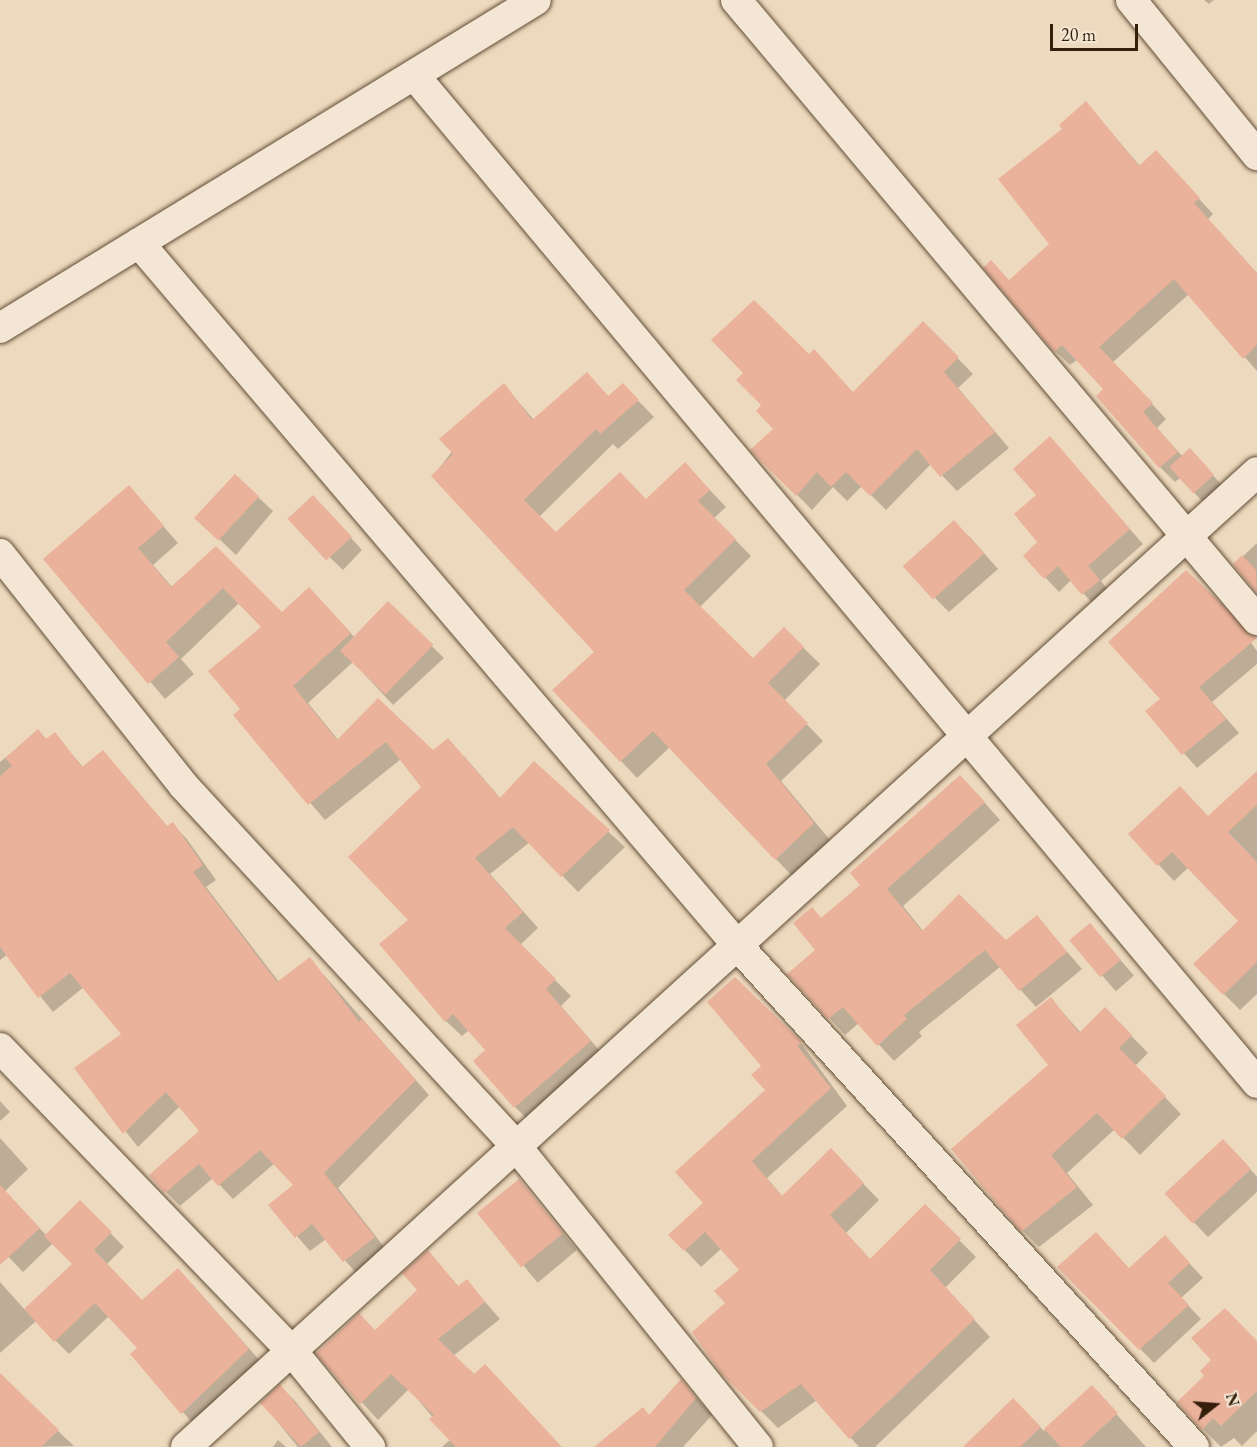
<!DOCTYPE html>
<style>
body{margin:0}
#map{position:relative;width:1257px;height:1447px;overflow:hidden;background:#edd9bd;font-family:"EB Garamond",serif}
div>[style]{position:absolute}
.shadow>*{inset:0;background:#0003;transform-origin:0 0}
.building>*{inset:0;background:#eab29b;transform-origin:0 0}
.roads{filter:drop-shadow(0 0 2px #634e37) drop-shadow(0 0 2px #634e37)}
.minor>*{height:30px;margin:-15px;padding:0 15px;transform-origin:15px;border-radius:15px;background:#f3e6d4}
span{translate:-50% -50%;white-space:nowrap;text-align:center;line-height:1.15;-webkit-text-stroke:6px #f3e6d4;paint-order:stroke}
.north{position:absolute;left:1185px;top:1375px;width:60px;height:60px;-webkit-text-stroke:4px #f3e6d4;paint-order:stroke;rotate:73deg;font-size:16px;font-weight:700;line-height:24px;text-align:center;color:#351f0a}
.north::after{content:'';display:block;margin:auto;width:21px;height:27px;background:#351f0a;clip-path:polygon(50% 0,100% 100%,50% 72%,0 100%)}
.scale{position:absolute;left:1050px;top:24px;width:88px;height:27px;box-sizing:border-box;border:3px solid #351f0a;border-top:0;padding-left:8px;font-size:18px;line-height:21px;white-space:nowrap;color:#351f0a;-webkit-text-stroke:4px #f3e6d4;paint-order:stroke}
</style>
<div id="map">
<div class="shadow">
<div style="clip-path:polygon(1204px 0,1214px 0,1209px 4px)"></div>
<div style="clip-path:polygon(1086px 103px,1140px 166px,1156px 152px,1213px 214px,1208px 219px,1257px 273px,1257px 371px,1189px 294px,1113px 362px,1166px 419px,1157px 428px,1183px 457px,1204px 465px,1227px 491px,1208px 507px,1180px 478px,1175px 482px,1160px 467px,1098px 396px,1105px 389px,1077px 360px,1070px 365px,1055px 351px,1010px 282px,1051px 245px,1064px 129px)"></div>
<div style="clip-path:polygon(923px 323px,973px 374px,958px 388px,1009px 448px,957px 491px,931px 464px,886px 510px,862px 486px,847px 501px,833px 487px,812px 510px,753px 450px,775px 429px,809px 356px,854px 393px)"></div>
<div style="clip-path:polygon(587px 374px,609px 397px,623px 385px,654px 417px,618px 449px,613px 444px,539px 517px,556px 534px,646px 500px,685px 464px,726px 507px,714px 518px,751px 556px,699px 608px,753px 660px,784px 629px,820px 664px,784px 701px,823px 741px,781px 781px,830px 840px,792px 876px,670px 747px,637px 778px,621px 761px,596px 652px,433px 476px,504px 385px,534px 420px)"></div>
<div style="clip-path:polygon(1050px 438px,1143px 544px,1101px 581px,1112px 595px,1097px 608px,1071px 580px,1059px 592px,1025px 556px,1039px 542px,1039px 495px)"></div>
<div style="clip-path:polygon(129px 487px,178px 543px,153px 565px,173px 588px,216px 548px,282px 615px,325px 605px,355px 638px,388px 603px,444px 658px,393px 705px,353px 662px,308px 703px,339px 741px,378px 700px,433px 752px,464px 756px,501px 799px,534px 764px,625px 847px,578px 892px,530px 842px,490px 874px,538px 928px,520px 945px,571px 996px,561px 1006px,606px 1058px,531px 1123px,515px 1107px,487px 1051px,469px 1030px,462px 1036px,446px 1021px,410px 920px,423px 787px,401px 759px,325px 820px,235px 715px,242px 709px,263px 627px,239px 603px,181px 659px,194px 674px,165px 699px,45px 559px)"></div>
<div style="clip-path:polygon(258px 497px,273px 511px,236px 555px,198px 519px)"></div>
<div style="clip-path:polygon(325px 509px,362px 550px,343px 570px,291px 520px)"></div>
<div style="clip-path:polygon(969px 536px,998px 569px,949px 612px,935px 598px)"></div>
<div style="clip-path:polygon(1257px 543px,1257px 591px,1235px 564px)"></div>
<div style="clip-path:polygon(1186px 572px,1222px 604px,1257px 651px,1257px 664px,1212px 702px,1239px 733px,1197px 768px,1147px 711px,1162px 699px)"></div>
<div style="clip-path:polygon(38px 731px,47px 740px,54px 734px,84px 768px,103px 752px,168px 827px,172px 824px,186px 838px,216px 880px,206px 887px,279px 982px,309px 958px,429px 1095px,338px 1188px,388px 1252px,358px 1275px,326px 1239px,310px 1251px,270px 1205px,295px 1185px,275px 1163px,233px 1199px,213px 1178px,180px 1206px,166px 1192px,201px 1132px,180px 1106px,138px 1147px,76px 1069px,123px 1034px,84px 987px,53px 1012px,7px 955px,0 960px,0 762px)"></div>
<div style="clip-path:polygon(1257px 773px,1257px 994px,1240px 1010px,1224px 994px,1240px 921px,1189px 867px,1174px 881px,1130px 834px,1209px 818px)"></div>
<div style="clip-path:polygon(976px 793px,1000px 820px,903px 906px,923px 931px,1006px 942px,1037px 917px,1082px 969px,1036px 1007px,1000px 967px,919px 1032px,922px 1036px,894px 1061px,859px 1023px,845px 1035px,789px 974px,817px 950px,822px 919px)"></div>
<div style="left:1090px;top:925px;width:67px;height:24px;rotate:49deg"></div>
<div style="clip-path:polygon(1051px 999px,1081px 1033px,1105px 1009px,1148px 1053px,1135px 1066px,1181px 1114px,1140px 1155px,1115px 1129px,1067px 1173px,1093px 1205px,1039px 1247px,1022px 1230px,1050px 1065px)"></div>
<div style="clip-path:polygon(801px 1043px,847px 1106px,767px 1178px,783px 1197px,847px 1167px,879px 1200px,846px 1233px,871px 1260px,925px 1206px,976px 1257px,945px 1288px,990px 1337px,875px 1447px,859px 1447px,817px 1400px,778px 1428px,761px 1411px,727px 1304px,741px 1270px,722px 1248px,701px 1267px,685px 1250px,768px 1090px,754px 1075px)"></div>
<div style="clip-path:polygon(0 1101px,10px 1112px,0 1121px)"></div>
<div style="clip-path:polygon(0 1138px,28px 1169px,1px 1195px,0 1194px)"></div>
<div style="clip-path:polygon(1238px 1155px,1257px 1177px,1257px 1192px,1208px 1237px,1166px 1193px)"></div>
<div style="left:519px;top:1181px;width:90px;height:51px;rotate:50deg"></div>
<div style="clip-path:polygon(80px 1202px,124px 1247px,107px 1264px,142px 1302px,192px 1284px,262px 1363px,196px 1427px,132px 1354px,139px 1348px,109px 1316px,69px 1354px,36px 1321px,0 1353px,0 1282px,25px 1310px,74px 1264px,53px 1243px,23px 1272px,0 1248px,0 1212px,27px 1215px,47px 1236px)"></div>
<div style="clip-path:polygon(1178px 1251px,1203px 1278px,1181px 1298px,1201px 1319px,1154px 1363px,1059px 1267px,1130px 1270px)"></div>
<div style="clip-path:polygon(428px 1252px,459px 1287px,467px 1281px,500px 1319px,453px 1356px,561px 1447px,442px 1447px,451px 1439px,409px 1389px,378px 1420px,318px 1354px,375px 1332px,419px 1290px)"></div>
<div style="clip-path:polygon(1257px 1342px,1257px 1431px,1242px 1446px,1234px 1438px,1221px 1447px,1203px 1429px)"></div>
<div style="clip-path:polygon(0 1374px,58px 1431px,74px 1446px,0 1447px)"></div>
<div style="clip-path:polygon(681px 1381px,712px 1415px,683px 1447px,596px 1447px,650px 1417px)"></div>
<div style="clip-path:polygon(280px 1386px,295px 1401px,332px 1447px,298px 1447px,262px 1403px)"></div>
<div style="clip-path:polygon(1092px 1387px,1146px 1447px,967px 1447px,1013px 1400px,1044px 1431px)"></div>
<div style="clip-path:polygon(278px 1440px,286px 1447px,273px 1447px)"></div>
</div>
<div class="building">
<div style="clip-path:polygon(1086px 101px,1139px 166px,1156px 150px,1200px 198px,1194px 203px,1257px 273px,1257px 345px,1243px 359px,1174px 279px,1099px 347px,1153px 403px,1143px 412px,1178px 452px,1159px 468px,1096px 396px,1103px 389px,1062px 345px,1054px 352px,983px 268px,991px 260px,1009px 280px,1049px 244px,998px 179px,1062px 129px,1059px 125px)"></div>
<div style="clip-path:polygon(754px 300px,809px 354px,814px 349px,853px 392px,923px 321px,959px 357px,944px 372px,995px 432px,940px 477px,917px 449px,870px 496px,846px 472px,831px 487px,817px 472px,796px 496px,750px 450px,773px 429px,756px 411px,761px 405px,736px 380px,743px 373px,711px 340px)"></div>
<div style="clip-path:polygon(587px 372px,608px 396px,623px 383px,639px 400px,600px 434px,596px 429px,524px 500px,556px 532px,620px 472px,646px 499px,685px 462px,710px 490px,698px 501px,736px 539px,684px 590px,753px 658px,784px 627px,804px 647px,768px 683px,808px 723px,766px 764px,814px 823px,775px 860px,653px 731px,620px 762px,552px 690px,594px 652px,431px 476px,453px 454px,439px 439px,504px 383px,532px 420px)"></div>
<div style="clip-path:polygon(1050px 436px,1130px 529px,1088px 566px,1100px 580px,1082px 595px,1058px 566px,1044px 579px,1023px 556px,1037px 542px,1014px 514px,1036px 495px,1013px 469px)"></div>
<div style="left:1190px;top:448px;width:36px;height:28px;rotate:48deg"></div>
<div style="left:235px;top:474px;width:33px;height:60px;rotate:43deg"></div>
<div style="clip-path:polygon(129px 485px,164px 526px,138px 548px,171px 587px,216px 546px,282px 612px,309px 587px,351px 633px,293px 686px,337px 740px,378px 698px,433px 750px,448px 738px,500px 798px,534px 761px,610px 830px,561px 877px,513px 827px,475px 858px,523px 912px,505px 928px,556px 979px,546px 989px,591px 1041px,514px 1108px,473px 1061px,485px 1050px,453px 1014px,445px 1022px,379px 944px,408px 920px,348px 857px,421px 787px,386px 742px,308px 805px,233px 715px,240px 709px,208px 671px,261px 627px,223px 588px,166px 642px,179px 657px,148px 684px,43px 559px)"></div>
<div style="left:313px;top:495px;width:57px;height:35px;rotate:47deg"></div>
<div style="left:954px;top:520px;width:45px;height:69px;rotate:48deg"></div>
<div style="clip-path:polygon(1242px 555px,1256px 570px,1257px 593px,1233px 564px)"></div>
<div style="clip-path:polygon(1186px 570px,1257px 638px,1199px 687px,1226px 719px,1182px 755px,1145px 711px,1160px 699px,1108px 642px)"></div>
<div style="left:388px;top:601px;width:63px;height:69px;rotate:44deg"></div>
<div style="clip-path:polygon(38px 729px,46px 739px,55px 732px,82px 767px,103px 750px,167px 826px,173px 822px,203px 865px,193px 872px,277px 982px,310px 957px,359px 1022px,362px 1019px,416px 1080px,324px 1173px,375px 1237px,343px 1262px,312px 1224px,295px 1238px,268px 1205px,293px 1185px,260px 1150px,218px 1186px,199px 1164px,165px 1193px,149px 1175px,199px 1131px,166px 1092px,123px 1134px,74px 1068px,121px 1034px,70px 973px,38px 998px,0 947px,0 776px,12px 766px,5px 758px)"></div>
<div style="clip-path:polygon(1257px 771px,1257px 805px,1228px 832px,1257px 862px,1257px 962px,1223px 995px,1193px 964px,1238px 921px,1172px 852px,1157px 866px,1128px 834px,1180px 786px,1208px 816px)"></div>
<div style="clip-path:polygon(960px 775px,985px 802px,887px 889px,922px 931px,959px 894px,1006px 940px,1037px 915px,1067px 952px,1019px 991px,985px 950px,904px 1015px,907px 1019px,877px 1046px,843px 1007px,828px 1019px,787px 974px,815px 950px,793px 923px,812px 907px,821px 918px,860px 885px,850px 873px)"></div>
<div style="left:1090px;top:923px;width:48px;height:27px;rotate:50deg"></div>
<div style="clip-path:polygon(735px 977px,802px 1042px,797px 1046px,831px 1088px,752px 1161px,782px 1196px,831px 1148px,864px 1183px,830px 1215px,870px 1259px,925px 1204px,961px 1239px,930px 1270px,975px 1319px,849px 1439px,801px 1384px,760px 1412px,720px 1372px,692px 1332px,725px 1303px,714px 1291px,739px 1270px,705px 1232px,684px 1251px,668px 1235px,703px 1203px,675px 1172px,765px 1090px,751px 1075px,761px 1066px,707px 1002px)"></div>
<div style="clip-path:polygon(1051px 997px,1079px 1033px,1105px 1007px,1132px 1035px,1119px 1048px,1166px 1096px,1122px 1139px,1097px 1113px,1051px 1155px,1077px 1187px,1021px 1232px,951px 1149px,1048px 1065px,1016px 1025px)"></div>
<div style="left:1223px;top:1139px;width:41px;height:80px;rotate:47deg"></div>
<div style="left:519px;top:1179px;width:70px;height:54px;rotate:51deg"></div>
<div style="clip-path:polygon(0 1185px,40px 1228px,0 1265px)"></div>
<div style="clip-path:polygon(80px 1200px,112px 1232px,94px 1250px,142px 1300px,178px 1268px,249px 1349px,181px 1414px,130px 1354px,137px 1348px,95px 1303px,54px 1342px,24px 1309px,72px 1264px,44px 1236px)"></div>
<div style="clip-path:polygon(1096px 1232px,1129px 1268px,1165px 1235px,1190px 1263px,1168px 1283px,1189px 1305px,1139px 1350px,1057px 1267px)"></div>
<div style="clip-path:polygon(428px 1250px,458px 1286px,467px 1279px,485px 1302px,438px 1339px,474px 1374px,485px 1364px,562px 1447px,456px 1447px,429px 1419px,434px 1415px,391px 1374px,360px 1404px,316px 1354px,359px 1313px,375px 1330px,417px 1290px,402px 1273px)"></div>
<div style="clip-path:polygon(1225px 1308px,1257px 1341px,1257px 1391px,1221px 1426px,1213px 1418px,1202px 1430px,1177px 1402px,1204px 1376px,1200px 1371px,1211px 1360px,1191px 1338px)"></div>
<div style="clip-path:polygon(0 1373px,59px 1430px,41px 1447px,0 1447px)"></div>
<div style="clip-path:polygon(681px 1379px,696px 1398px,655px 1447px,594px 1447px,643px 1407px,649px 1415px)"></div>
<div style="clip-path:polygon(280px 1384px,319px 1432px,301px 1447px,260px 1403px)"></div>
<div style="clip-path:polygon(1092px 1385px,1118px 1413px,1081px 1447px,1061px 1447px,1044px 1429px)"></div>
<div style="clip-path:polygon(1013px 1398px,1041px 1427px,1020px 1447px,963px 1447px)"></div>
</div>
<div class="roads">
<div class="minor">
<div style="left:736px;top:0;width:810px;rotate:49.96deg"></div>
<div style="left:1131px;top:0;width:200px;rotate:50.9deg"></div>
<div style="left:414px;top:75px;width:1314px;rotate:50.09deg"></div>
<div style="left:139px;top:243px;width:922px;rotate:49.57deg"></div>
<div style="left:737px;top:945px;width:679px;rotate:47.69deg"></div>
<div style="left:0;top:328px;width:628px;rotate:-31.46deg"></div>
<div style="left:0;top:554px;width:295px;rotate:51.6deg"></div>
<div style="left:183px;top:785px;width:491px;rotate:47.3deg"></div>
<div style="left:516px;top:1146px;width:386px;rotate:51.2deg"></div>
<div style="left:0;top:1048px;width:421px;rotate:46.1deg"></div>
<div style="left:292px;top:1351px;width:124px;rotate:50.9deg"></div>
<div style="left:186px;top:1447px;width:1448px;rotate:-42.31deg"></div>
</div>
</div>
<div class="north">N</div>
<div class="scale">20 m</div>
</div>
